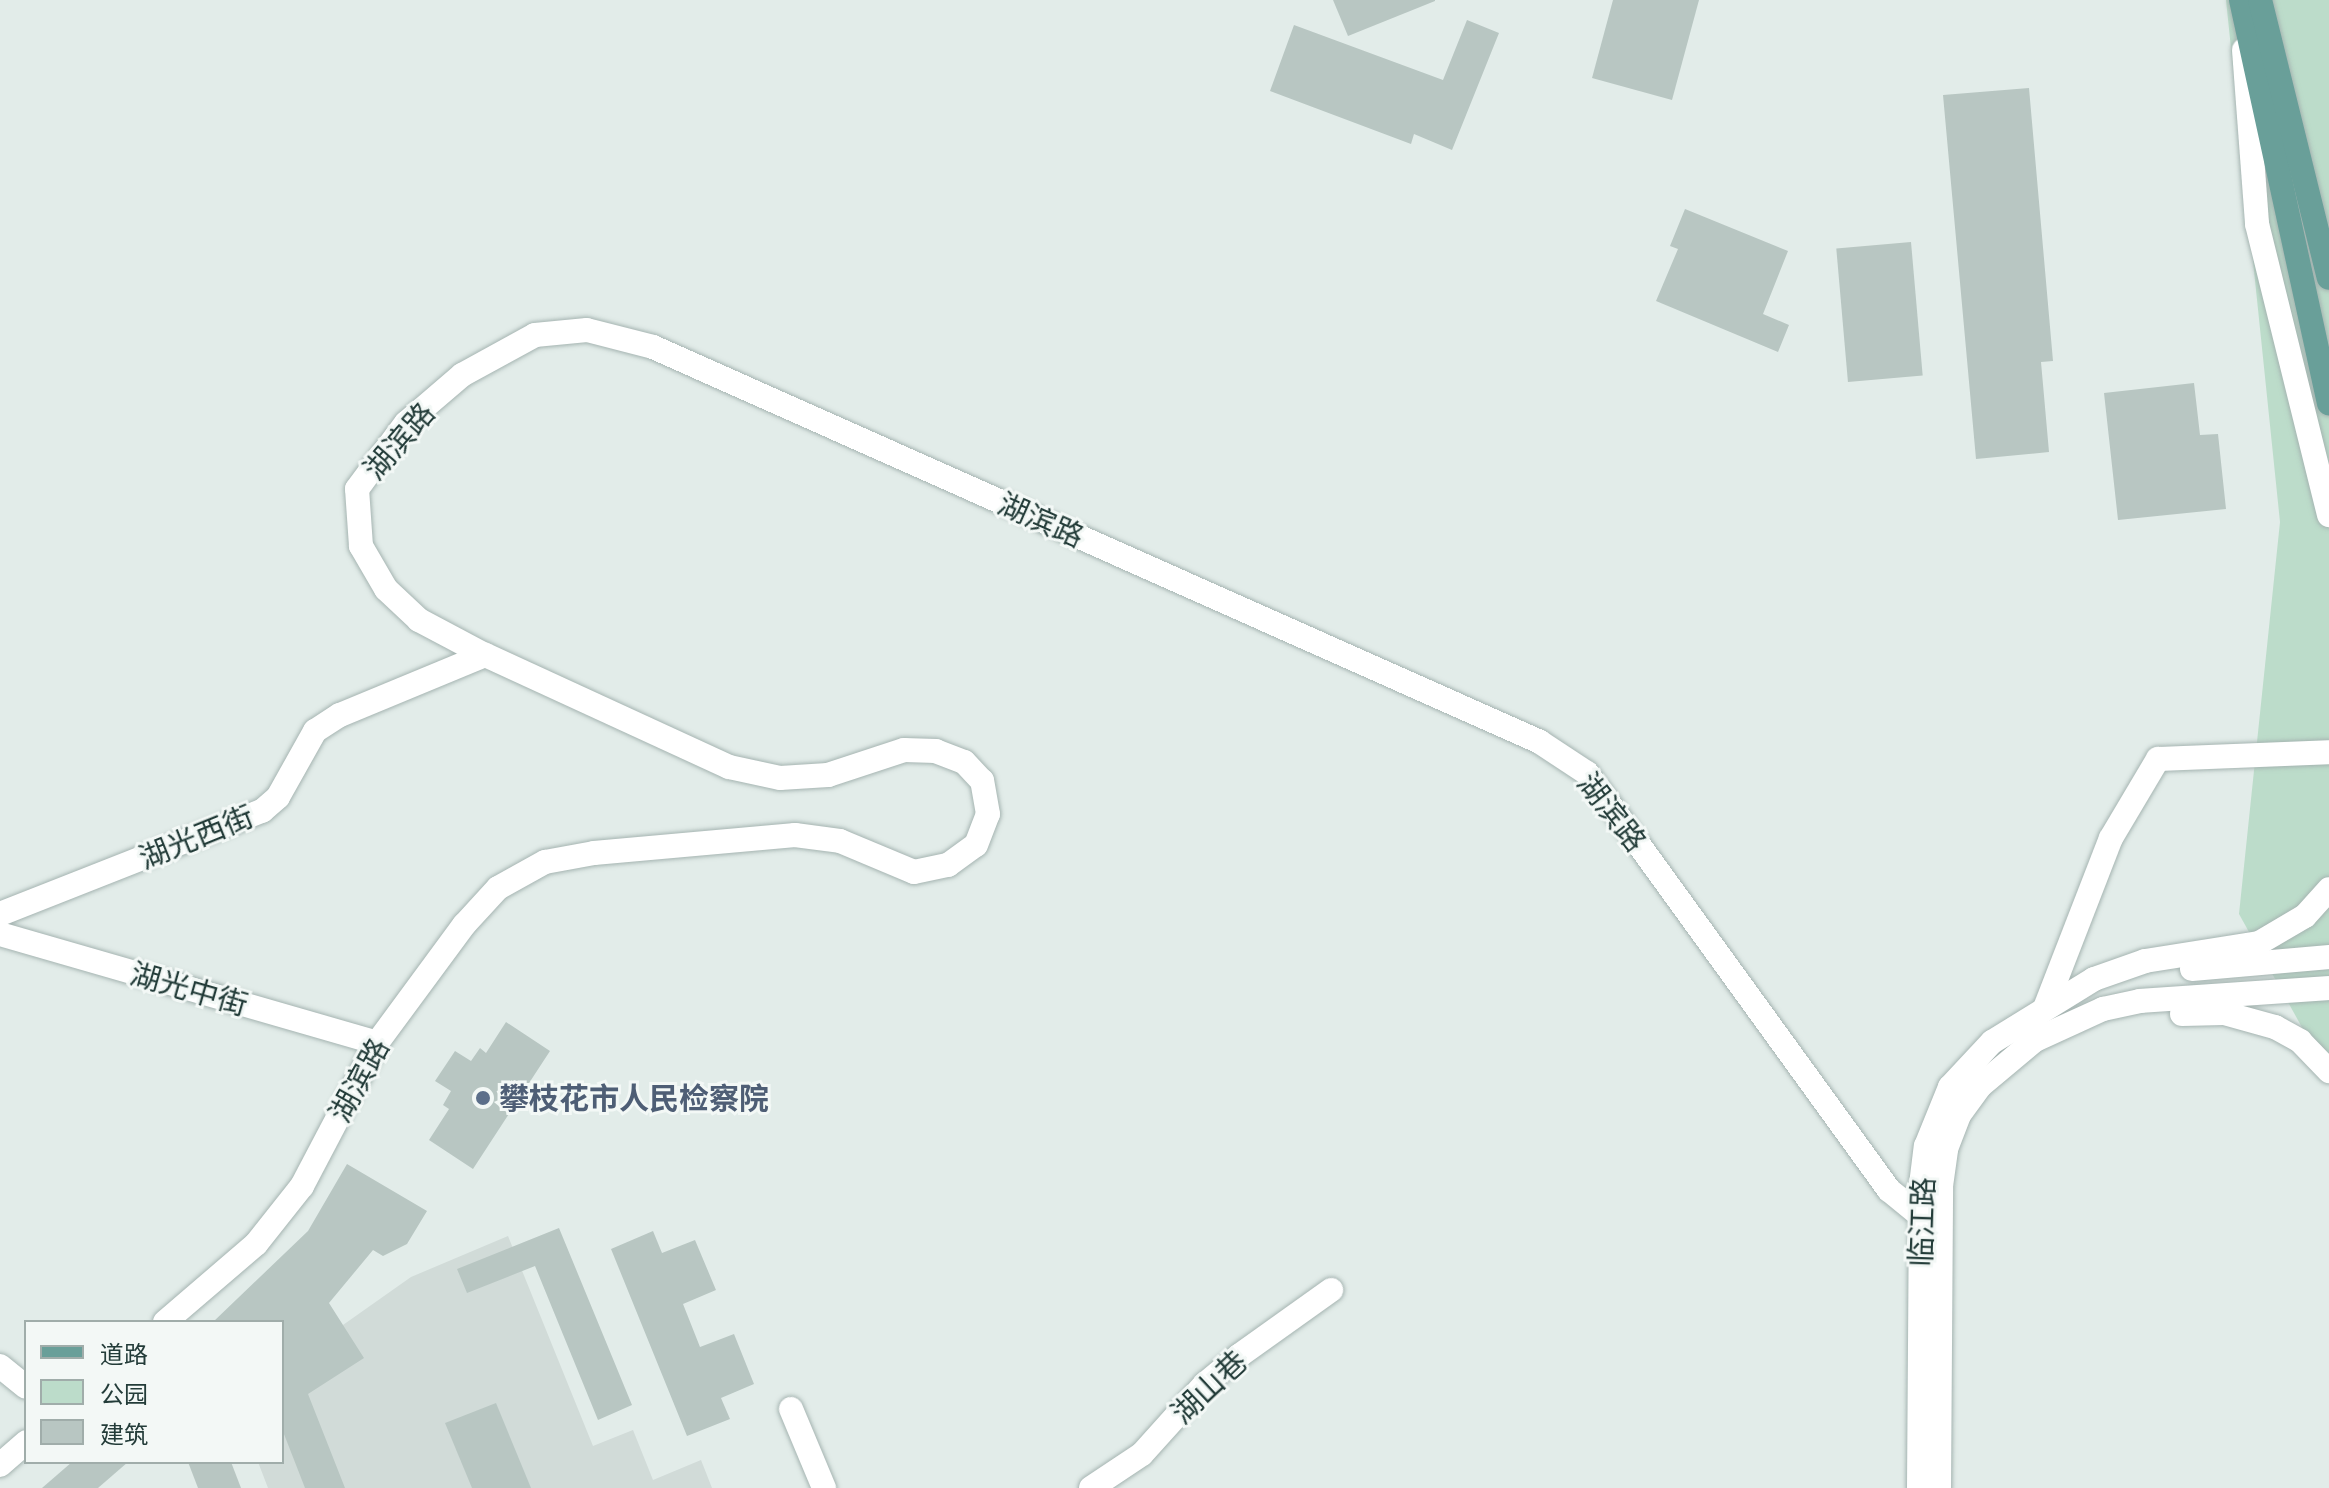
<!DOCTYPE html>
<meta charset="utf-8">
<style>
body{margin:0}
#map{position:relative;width:2329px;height:1488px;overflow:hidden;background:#e2ece9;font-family:"PT Sans Narrow","Noto Sans SC",sans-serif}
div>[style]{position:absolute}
.built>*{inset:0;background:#d1dbd8}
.green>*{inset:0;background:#bcdcca}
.building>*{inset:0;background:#b8c6c2;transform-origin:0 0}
.roads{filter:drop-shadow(0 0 2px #a5b4b1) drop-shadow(0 0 2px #a5b4b1)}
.street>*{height:24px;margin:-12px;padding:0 12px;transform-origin:12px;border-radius:12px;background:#fff}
.secondary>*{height:24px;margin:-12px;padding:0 12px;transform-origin:12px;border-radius:12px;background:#fff}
.primary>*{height:24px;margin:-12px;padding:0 12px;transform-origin:12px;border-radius:12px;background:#699f99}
.dots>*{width:22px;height:22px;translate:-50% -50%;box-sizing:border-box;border:4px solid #f3f8f6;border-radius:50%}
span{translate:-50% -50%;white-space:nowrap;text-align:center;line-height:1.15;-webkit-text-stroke:6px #f3f8f6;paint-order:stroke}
.street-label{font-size:30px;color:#233c39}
.service-label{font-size:30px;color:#4e5e75;font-weight:700}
.left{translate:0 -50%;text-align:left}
.legend{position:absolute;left:24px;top:1320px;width:260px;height:144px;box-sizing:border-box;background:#f3f8f6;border:2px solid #a0adaa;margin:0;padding:10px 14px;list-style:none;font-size:24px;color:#233c39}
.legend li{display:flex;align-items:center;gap:16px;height:40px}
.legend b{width:40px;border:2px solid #a0adaa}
</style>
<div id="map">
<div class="built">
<div style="clip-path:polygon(508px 1236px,593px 1446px,633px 1430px,653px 1480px,701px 1460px,712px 1488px,268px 1488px,258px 1462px,282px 1462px,282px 1368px,411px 1277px)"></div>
</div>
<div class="green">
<div style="clip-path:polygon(2226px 0,2329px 0,2329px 1076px,2239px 914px,2280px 522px)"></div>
</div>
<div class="building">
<div style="clip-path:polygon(1333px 0,1435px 0,1435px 1px,1348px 36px)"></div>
<div style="clip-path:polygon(1613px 0,1699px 0,1672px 100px,1592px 78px)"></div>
<div style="clip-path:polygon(1467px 20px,1499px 33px,1452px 150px,1414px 134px,1411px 144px,1270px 91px,1294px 25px,1443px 80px)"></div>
<div style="clip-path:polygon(2029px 88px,2053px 361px,2041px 362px,2049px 452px,1976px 459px,1943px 95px)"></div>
<div style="clip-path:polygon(1685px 209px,1788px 251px,1763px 314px,1789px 325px,1778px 352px,1656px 301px,1678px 249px,1670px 246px)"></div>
<div style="left:1911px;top:242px;width:134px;height:75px;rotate:85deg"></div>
<div style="clip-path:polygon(2194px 383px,2200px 435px,2218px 434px,2226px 509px,2118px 520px,2104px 393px)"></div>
<div style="clip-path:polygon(506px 1022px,550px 1051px,473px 1169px,429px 1140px,449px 1109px,443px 1105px,451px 1091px,435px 1081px,455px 1051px,471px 1061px,480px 1048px,486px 1053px)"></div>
<div style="clip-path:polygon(347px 1164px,427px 1211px,407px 1244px,383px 1256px,373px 1250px,329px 1303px,364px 1358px,308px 1394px,345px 1488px,305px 1488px,282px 1429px,282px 1322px,213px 1322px,308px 1231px)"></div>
<div style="clip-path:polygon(559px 1228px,632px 1405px,598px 1420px,535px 1266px,467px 1293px,457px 1269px)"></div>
<div style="clip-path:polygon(653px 1231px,662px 1253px,695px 1240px,716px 1290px,683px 1304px,700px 1347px,734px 1334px,754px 1384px,721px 1398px,730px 1419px,687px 1436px,611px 1249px)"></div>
<div style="clip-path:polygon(496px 1403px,531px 1488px,472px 1488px,445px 1423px)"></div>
<div style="clip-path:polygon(72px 1462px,128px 1462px,98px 1488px,42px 1488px)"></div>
<div style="clip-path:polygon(188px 1462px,231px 1462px,241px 1488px,198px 1488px)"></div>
</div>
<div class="roads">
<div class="street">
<div style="left:0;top:914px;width:282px;rotate:-21.5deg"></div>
<div style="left:262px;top:811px;width:21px;rotate:-41deg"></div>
<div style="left:278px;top:797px;width:76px;rotate:-60.7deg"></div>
<div style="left:315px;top:731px;width:30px;rotate:-33deg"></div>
<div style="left:340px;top:715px;width:157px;rotate:-22.5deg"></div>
<div style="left:0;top:934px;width:392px;rotate:16.1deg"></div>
<div style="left:2045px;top:1008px;width:182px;rotate:-68.8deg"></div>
<div style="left:2111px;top:838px;width:92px;rotate:-59.3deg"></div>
<div style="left:2158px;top:759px;width:171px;rotate:-2.3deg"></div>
<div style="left:165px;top:1322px;width:120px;rotate:-40.6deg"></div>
<div style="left:256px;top:1244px;width:74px;rotate:-51.6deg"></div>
<div style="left:302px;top:1186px;width:161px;rotate:-62.3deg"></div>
<div style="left:377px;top:1043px;width:147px;rotate:-53.6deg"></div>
<div style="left:464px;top:925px;width:50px;rotate:-47.4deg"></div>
<div style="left:498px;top:888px;width:54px;rotate:-29deg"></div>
<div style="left:545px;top:862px;width:50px;rotate:-10.4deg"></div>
<div style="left:594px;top:853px;width:202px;rotate:-5.1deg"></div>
<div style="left:795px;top:835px;width:45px;rotate:7.6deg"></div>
<div style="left:840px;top:841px;width:80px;rotate:22.7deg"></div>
<div style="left:914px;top:872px;width:35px;rotate:-12deg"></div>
<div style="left:948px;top:865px;width:34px;rotate:-36deg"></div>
<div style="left:976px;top:845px;width:33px;rotate:-69deg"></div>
<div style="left:988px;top:814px;width:34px;rotate:-100deg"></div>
<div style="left:982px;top:781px;width:26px;rotate:-133deg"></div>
<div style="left:964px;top:762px;width:30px;rotate:-159deg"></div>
<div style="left:936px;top:751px;width:32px;rotate:-178deg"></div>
<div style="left:904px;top:750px;width:80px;rotate:161.8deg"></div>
<div style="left:828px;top:775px;width:48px;rotate:176.4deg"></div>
<div style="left:780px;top:778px;width:52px;rotate:-167.8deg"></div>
<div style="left:729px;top:767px;width:268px;rotate:-155.3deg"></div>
<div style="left:485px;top:655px;width:75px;rotate:-152.1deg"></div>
<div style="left:419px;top:620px;width:45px;rotate:-136.8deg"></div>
<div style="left:386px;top:589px;width:50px;rotate:-120.2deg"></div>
<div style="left:361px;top:546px;width:57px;rotate:-94deg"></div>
<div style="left:357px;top:489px;width:82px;rotate:-53.4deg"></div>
<div style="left:406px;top:423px;width:74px;rotate:-40.6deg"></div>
<div style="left:462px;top:375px;width:83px;rotate:-28.7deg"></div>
<div style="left:535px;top:335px;width:52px;rotate:-5.5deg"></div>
<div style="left:587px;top:330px;width:68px;rotate:14.4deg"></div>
<div style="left:653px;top:347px;width:971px;rotate:24deg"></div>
<div style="left:1540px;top:742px;width:56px;rotate:33.4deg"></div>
<div style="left:1587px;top:773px;width:515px;rotate:54.09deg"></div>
<div style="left:1889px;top:1190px;width:41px;rotate:39.1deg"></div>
<div style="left:1921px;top:1216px;width:16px;rotate:4deg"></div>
<div style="left:0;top:1366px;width:33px;rotate:39deg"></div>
<div style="left:791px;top:1409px;width:86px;rotate:67.3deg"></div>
<div style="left:0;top:1465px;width:35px;rotate:-41deg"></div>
<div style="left:1091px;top:1488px;width:61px;rotate:-33.7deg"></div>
<div style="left:1142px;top:1454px;width:94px;rotate:-48deg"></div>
<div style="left:1205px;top:1384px;width:45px;rotate:-39.6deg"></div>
<div style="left:1240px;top:1355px;width:112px;rotate:-35.5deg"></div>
</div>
<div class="secondary">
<div style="left:2244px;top:50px;width:174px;rotate:85.7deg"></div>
<div style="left:2257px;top:224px;width:300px;rotate:76.1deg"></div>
<div style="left:2192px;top:969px;width:138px;rotate:-5deg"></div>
<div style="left:2182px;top:1014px;width:42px;rotate:-1.4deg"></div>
<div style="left:2224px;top:1013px;width:53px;rotate:15.4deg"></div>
<div style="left:2275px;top:1027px;width:29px;rotate:29deg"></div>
<div style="left:2300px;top:1041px;width:42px;rotate:46deg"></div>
<div style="left:1919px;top:1488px;width:303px;rotate:-89.6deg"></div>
<div style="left:1921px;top:1185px;width:39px;rotate:-83deg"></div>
<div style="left:1926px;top:1146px;width:64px;rotate:-67.9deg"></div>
<div style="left:1950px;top:1087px;width:62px;rotate:-47deg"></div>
<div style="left:1992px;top:1042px;width:120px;rotate:-31.7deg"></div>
<div style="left:2094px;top:979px;width:54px;rotate:-19.4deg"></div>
<div style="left:2145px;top:961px;width:115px;rotate:-9deg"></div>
<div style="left:2259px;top:943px;width:53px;rotate:-30.4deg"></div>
<div style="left:2305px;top:916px;width:36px;rotate:-48deg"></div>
<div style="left:1939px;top:1488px;width:302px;rotate:-89.6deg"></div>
<div style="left:1941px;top:1186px;width:37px;rotate:-82deg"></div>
<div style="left:1946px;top:1149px;width:36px;rotate:-69deg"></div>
<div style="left:1959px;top:1115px;width:36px;rotate:-54deg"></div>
<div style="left:1980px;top:1086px;width:72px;rotate:-39.9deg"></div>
<div style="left:2035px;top:1040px;width:75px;rotate:-24.5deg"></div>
<div style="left:2103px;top:1009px;width:38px;rotate:-12deg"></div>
<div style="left:2140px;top:1001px;width:189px;rotate:-3.9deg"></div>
</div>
<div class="primary">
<div style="left:2241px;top:0;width:413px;rotate:77.7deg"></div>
<div style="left:2260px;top:0;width:286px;rotate:76.1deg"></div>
</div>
</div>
<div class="dots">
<div style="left:483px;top:1098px;background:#5c6f8a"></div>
</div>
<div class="street-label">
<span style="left:399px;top:441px;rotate:-49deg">湖滨路</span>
<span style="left:1041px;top:520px;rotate:24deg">湖滨路</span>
<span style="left:1612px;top:812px;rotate:52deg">湖滨路</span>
<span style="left:196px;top:837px;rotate:-22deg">湖光西街</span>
<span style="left:189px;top:989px;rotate:16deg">湖光中街</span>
<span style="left:359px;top:1080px;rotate:-61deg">湖滨路</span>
<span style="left:1922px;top:1222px;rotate:-88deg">临江路</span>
<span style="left:1209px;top:1387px;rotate:-43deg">湖山巷</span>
</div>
<div class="service-label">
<span class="left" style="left:499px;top:1098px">攀枝花市人民检察院</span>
</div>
<ul class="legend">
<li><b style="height:10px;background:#699f99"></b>道路</li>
<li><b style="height:22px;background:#bcdcca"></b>公园</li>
<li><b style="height:22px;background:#b8c6c2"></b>建筑</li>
</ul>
</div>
